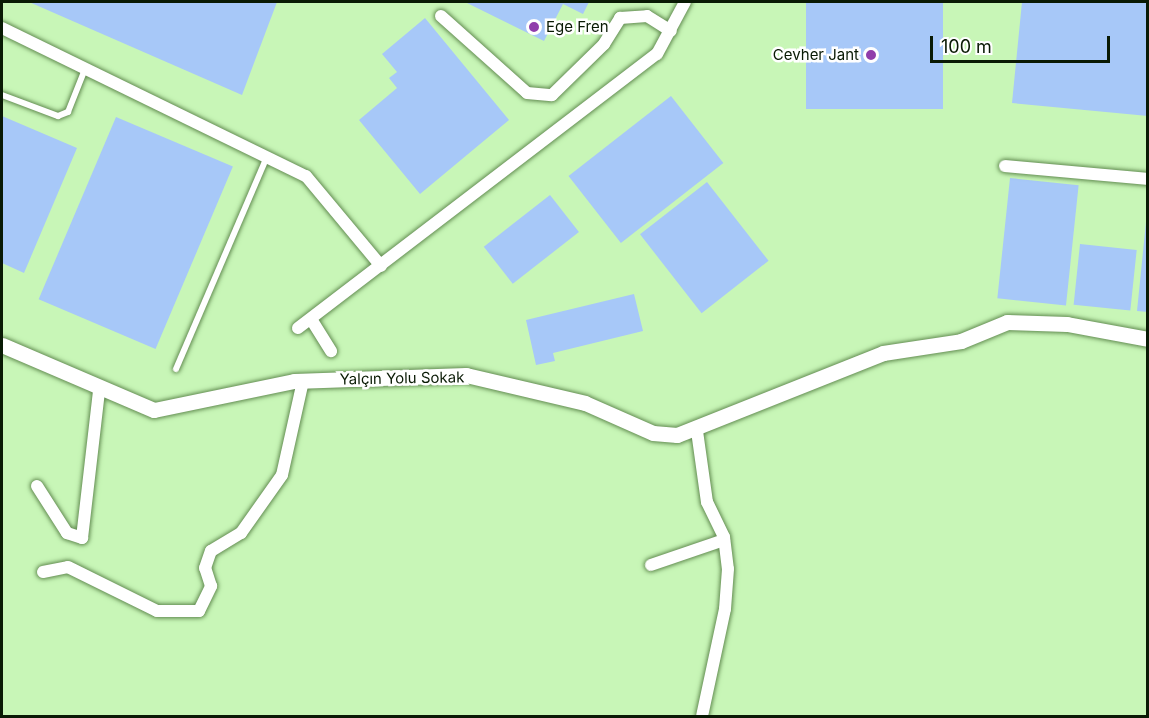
<!DOCTYPE html>
<meta charset="utf-8">
<style>
body{margin:0}
#map{position:relative;width:1149px;height:718px;overflow:hidden;background:#c8f6b7;font-family:Inter,sans-serif}
div>[style]{position:absolute}
.building>*{inset:0;background:#a7c8f8;transform-origin:0 0}
.roads{filter:drop-shadow(0 0 2px #638d52) drop-shadow(0 0 2px #638d52)}
.service>*{height:6px;margin:-3px;padding:0 3px;transform-origin:3px;border-radius:3px;background:#fff}
.minor>*{height:12px;margin:-6px;padding:0 6px;transform-origin:6px;border-radius:6px;background:#fff}
.tertiary>*{height:15px;margin:-7.5px;padding:0 7.5px;transform-origin:7.5px;border-radius:7.5px;background:#fff}
.dots>*{width:16px;height:16px;translate:-50% -50%;box-sizing:border-box;border:3px solid #fff;border-radius:50%}
span{translate:-50% -50%;white-space:nowrap;text-align:center;line-height:1.15;-webkit-text-stroke:5px #fff;paint-order:stroke}
.poi-label{font-size:15px;color:#091a04}
.left{translate:0 -50%;text-align:left}
.right{translate:-100% -50%;text-align:right}
.street-label{font-size:15px;color:#091a04}
.frame{position:absolute;inset:0;border:3px solid #091a04;pointer-events:none}
.scale{position:absolute;left:930px;top:36px;width:180px;height:27px;box-sizing:border-box;border:3px solid #091a04;border-top:0;padding-left:8px;font-size:18px;line-height:21px;white-space:nowrap;color:#091a04;-webkit-text-stroke:4px #fff;paint-order:stroke}
</style>
<div id="map">
<div class="building">
<div style="clip-path:polygon(29px 2px,277px 2px,242px 95px)"></div>
<div style="clip-path:polygon(465px 2px,589px 2px,583px 14px,563px 4px,544px 41px)"></div>
<div style="left:806px;top:2px;width:137px;height:107px"></div>
<div style="clip-path:polygon(1022px 2px,1148px 2px,1148px 116px,1012px 103px)"></div>
<div style="clip-path:polygon(425px 18px,509px 120px,420px 194px,359px 120px,397px 88px,389px 78px,397px 72px,382px 54px)"></div>
<div style="left:671px;top:96px;width:85px;height:130px;rotate:52deg"></div>
<div style="clip-path:polygon(2px 116px,77px 148px,24px 273px,2px 263px)"></div>
<div style="left:116px;top:117px;width:127px;height:198px;rotate:23deg"></div>
<div style="left:1010px;top:178px;width:69px;height:121px;rotate:6deg"></div>
<div style="left:707px;top:182px;width:100px;height:85px;rotate:52deg"></div>
<div style="left:550px;top:195px;width:47px;height:84px;rotate:52deg"></div>
<div style="clip-path:polygon(1146px 222px,1148px 222px,1148px 312px,1137px 311px)"></div>
<div style="left:1080px;top:244px;width:57px;height:61px;rotate:6deg"></div>
<div style="clip-path:polygon(634px 294px,643px 331px,553px 353px,555px 361px,536px 365px,526px 320px)"></div>
</div>
<div class="roads">
<div class="service">
<div style="left:2px;top:95px;width:60px;rotate:20.6deg"></div>
<div style="left:58px;top:116px;width:11px;rotate:-22deg"></div>
<div style="left:68px;top:112px;width:46px;rotate:-68.4deg"></div>
<div style="left:176px;top:369px;width:231px;rotate:-66.8deg"></div>
</div>
<div class="minor">
<div style="left:441px;top:16px;width:115px;rotate:41.8deg"></div>
<div style="left:527px;top:93px;width:25px;rotate:5deg"></div>
<div style="left:552px;top:95px;width:73px;rotate:-44.4deg"></div>
<div style="left:604px;top:44px;width:31px;rotate:-58deg"></div>
<div style="left:620px;top:18px;width:27px;rotate:-4deg"></div>
<div style="left:647px;top:16px;width:28px;rotate:32deg"></div>
<div style="left:2px;top:28px;width:338px;rotate:26deg"></div>
<div style="left:306px;top:176px;width:117px;rotate:50.2deg"></div>
<div style="left:1005px;top:166px;width:144px;rotate:5.2deg"></div>
<div style="left:311px;top:319px;width:38px;rotate:58deg"></div>
<div style="left:298px;top:328px;width:452px;rotate:-37.4deg"></div>
<div style="left:657px;top:54px;width:59px;rotate:-61.7deg"></div>
<div style="left:697px;top:431px;width:72px;rotate:82deg"></div>
<div style="left:707px;top:502px;width:39px;rotate:64deg"></div>
<div style="left:724px;top:537px;width:32px;rotate:83deg"></div>
<div style="left:728px;top:569px;width:40px;rotate:94.3deg"></div>
<div style="left:725px;top:609px;width:109px;rotate:102.1deg"></div>
<div style="left:37px;top:486px;width:56px;rotate:57.4deg"></div>
<div style="left:67px;top:533px;width:16px;rotate:18deg"></div>
<div style="left:82px;top:538px;width:149px;rotate:-83.4deg"></div>
<div style="left:651px;top:565px;width:77px;rotate:-18.9deg"></div>
<div style="left:43px;top:572px;width:25px;rotate:-11deg"></div>
<div style="left:68px;top:567px;width:99px;rotate:26.3deg"></div>
<div style="left:157px;top:611px;width:42px"></div>
<div style="left:199px;top:611px;width:28px;rotate:-64deg"></div>
<div style="left:211px;top:586px;width:19px;rotate:-108deg"></div>
<div style="left:205px;top:568px;width:18px;rotate:-71deg"></div>
<div style="left:211px;top:551px;width:35px;rotate:-31deg"></div>
<div style="left:241px;top:533px;width:71px;rotate:-54.7deg"></div>
<div style="left:282px;top:475px;width:96px;rotate:-77.4deg"></div>
</div>
<div class="tertiary">
<div style="left:2px;top:345px;width:165px;rotate:23.2deg"></div>
<div style="left:154px;top:410px;width:143px;rotate:-11.7deg"></div>
<div style="left:294px;top:381px;width:172px;rotate:-2deg"></div>
<div style="left:466px;top:375px;width:122px;rotate:13.2deg"></div>
<div style="left:585px;top:403px;width:74px;rotate:23.8deg"></div>
<div style="left:653px;top:433px;width:24px;rotate:5deg"></div>
<div style="left:677px;top:435px;width:222px;rotate:-21.7deg"></div>
<div style="left:883px;top:353px;width:79px;rotate:-8.7deg"></div>
<div style="left:961px;top:341px;width:50px;rotate:-22.4deg"></div>
<div style="left:1007px;top:322px;width:60px;rotate:1.9deg"></div>
<div style="left:1067px;top:324px;width:82px;rotate:10.5deg"></div>
</div>
</div>
<div class="dots">
<div style="left:534px;top:27px;background:#903dab"></div>
<div style="left:871px;top:55px;background:#903dab"></div>
</div>
<div class="poi-label">
<span class="left" style="left:546px;top:27px">Ege Fren</span>
<span class="right" style="left:859px;top:55px">Cevher Jant</span>
</div>
<div class="street-label">
<span style="left:402px;top:378px;rotate:-1deg">Yalçın Yolu Sokak</span>
</div>
<div class="frame"></div>
<div class="scale">100 m</div>
</div>
